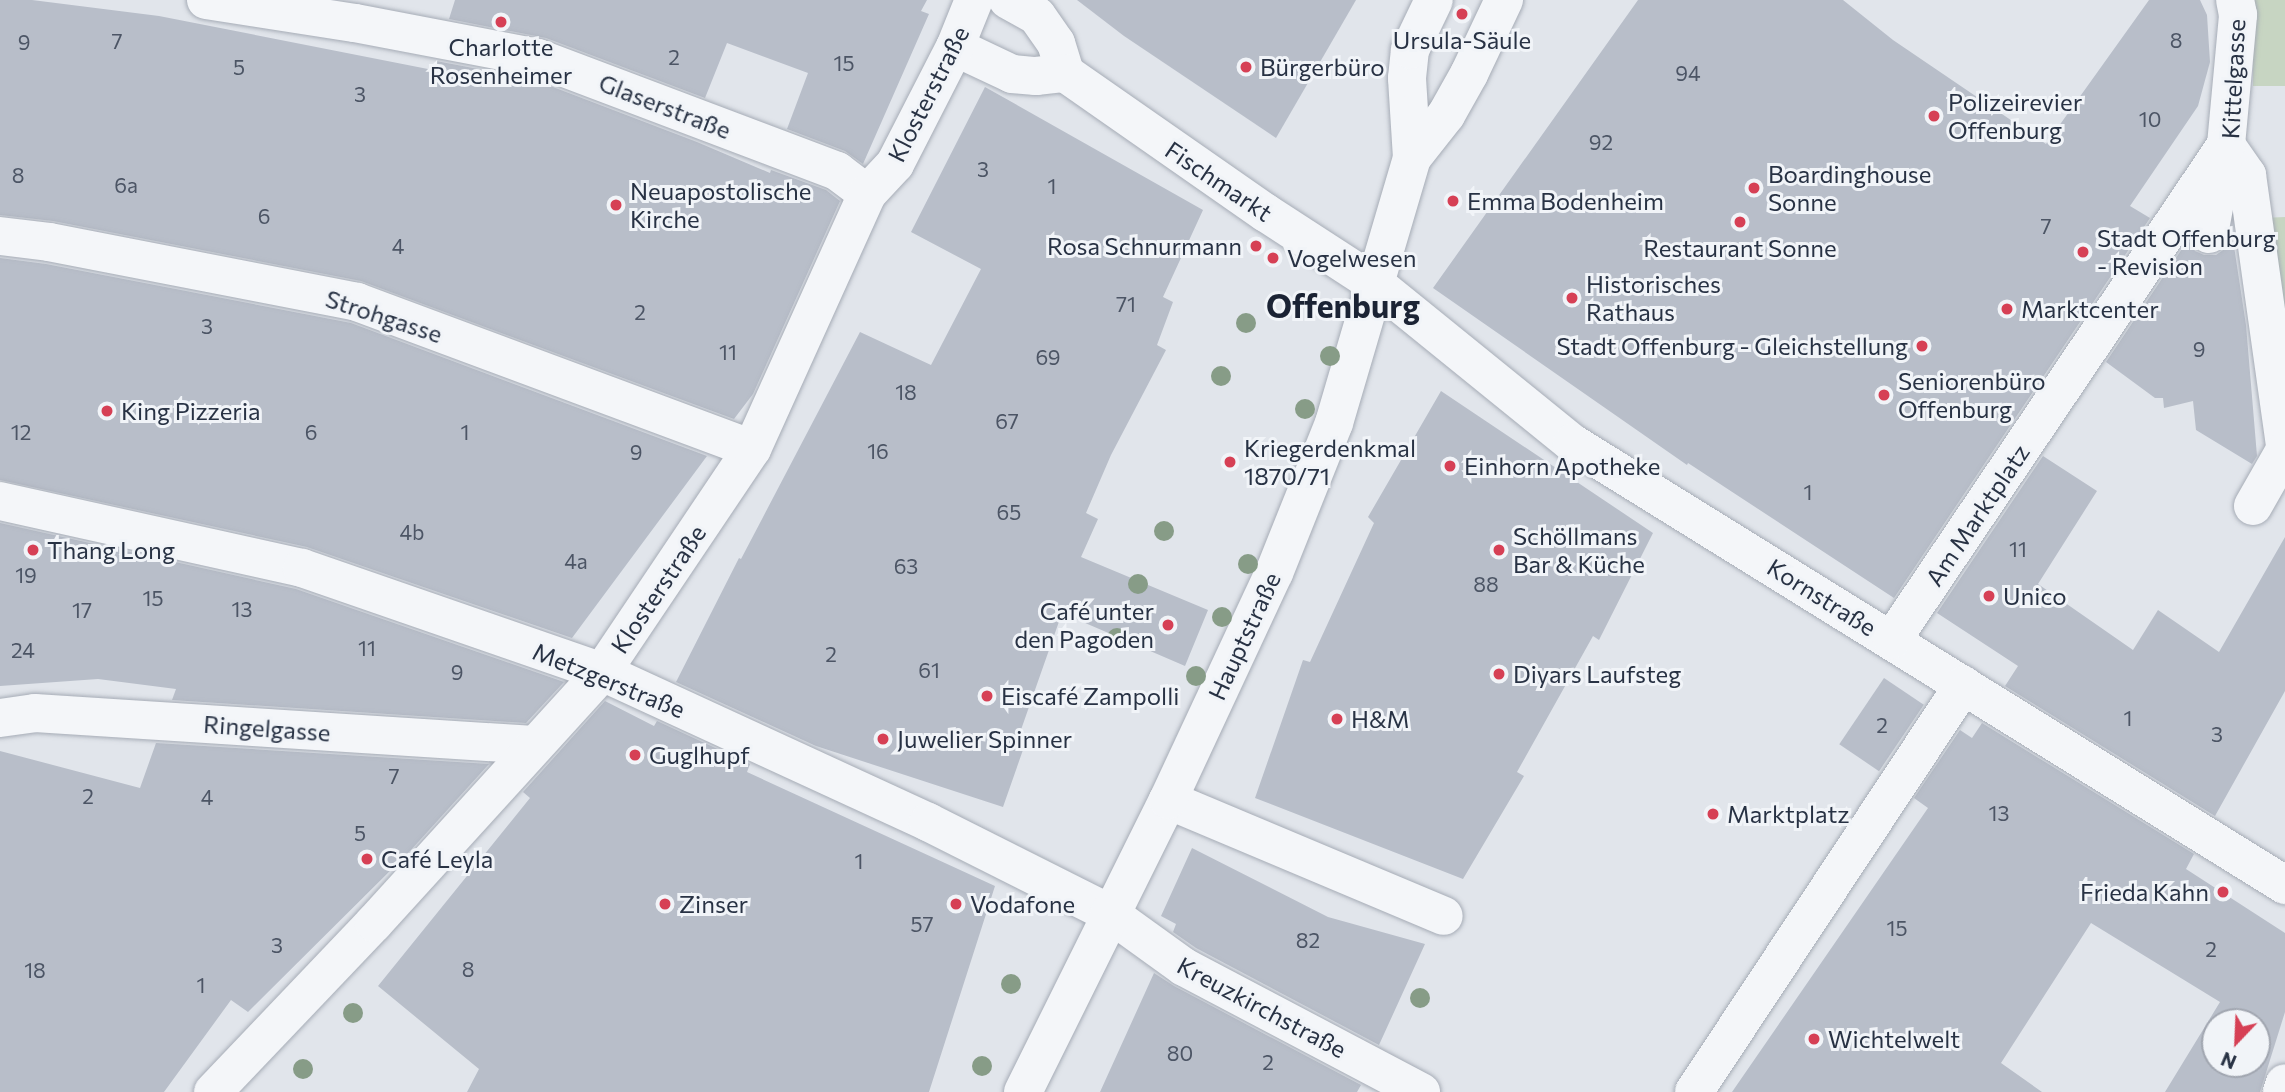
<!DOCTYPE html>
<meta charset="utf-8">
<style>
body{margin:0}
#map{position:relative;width:2285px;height:1092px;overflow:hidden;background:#e1e5eb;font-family:Commissioner,sans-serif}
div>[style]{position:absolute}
.green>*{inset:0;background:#c7d5c2;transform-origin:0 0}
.building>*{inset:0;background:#b8bec9;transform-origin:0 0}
.roads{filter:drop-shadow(0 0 2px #a6acb6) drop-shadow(0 0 2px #a6acb6)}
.minor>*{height:38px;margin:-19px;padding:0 19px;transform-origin:19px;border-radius:19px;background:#f4f6f9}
.trees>*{width:20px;height:20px;margin:-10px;border-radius:50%;background:#879c87}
.dots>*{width:19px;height:19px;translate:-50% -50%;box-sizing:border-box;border:4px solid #f1f4f8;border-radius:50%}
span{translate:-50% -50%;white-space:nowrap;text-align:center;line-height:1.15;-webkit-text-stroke:6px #f1f4f8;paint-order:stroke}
.number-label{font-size:21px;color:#4c5565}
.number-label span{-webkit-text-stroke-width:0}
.poi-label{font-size:24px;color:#283244}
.left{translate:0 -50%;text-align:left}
.right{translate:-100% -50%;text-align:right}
.street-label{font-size:24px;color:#283244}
.district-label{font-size:32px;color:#1b2334;font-weight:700}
.north{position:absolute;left:2201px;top:1008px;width:70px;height:70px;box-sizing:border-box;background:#f1f4f8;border:2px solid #a1a6b0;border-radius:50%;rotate:203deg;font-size:19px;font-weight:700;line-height:28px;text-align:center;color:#283244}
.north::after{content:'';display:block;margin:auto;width:24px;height:32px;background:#d64055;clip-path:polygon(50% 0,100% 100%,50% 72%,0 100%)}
</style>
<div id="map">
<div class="green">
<div style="left:2253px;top:0;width:32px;height:86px"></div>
<div style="clip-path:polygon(2285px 217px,2285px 373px,2263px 218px)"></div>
</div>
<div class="building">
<div style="clip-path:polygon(0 0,32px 0,159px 16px,433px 70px,436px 61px,532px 79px,697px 142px,770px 173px,771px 170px,826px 190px,840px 201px,753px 394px,734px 419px,361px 281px,53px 221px,0 215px)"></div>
<div style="clip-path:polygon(455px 0,927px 0,921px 11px,929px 14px,863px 164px,845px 151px,787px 129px,808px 73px,727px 43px,705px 98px,546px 38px,449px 19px)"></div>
<div style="clip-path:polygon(1077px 0,1356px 0,1276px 138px,1124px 36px)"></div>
<div style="clip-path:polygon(1638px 0,1843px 0,1893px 40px,2046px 144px,2149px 0,2200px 0,2207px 15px,2210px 62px,2198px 106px,2130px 206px,2150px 218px,1894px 598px,1688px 463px,1687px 465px,1433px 288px)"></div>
<div style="clip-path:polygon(985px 87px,1203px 210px,1163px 297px,1173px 302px,1157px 345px,1166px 350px,1111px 455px,1086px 513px,1098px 519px,1081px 557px,1208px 610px,1185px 666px,1062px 613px,1016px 744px,1024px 747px,1003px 807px,816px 746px,676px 682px,739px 558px,741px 559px,860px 332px,931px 365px,981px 269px,911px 232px)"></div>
<div style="clip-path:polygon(2232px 233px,2246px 325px,2257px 456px,2252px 464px,2196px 430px,2193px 401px,2164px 408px,2163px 398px,2155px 398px,2106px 362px,2188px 240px,2195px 251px,2204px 255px,2216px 255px,2226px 248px)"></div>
<div style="clip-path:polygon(0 258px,46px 264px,351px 323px,707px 456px,572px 638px,307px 547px,0 480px)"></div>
<div style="clip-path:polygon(1441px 391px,1653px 533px,1599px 640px,1593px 636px,1517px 772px,1524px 776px,1463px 879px,1255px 798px,1303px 660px,1310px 662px,1374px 523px,1368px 517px)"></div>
<div style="clip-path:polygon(2043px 456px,2097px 491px,2038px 584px,2133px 650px,2158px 610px,2219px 652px,2285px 537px,2285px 691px,2215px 816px,2005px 686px,2018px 666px,1937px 613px)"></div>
<div style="clip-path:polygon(0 523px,296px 589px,564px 682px,526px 723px,172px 700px,176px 689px,98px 679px,0 686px)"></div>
<div style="left:1884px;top:678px;width:48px;height:80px;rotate:34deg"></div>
<div style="clip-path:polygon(605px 701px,654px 726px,657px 721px,750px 764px,747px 772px,995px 886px,929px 1092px,467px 1092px,479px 1069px,378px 986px,530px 798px,523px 792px)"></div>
<div style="clip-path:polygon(evenodd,1982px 723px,2194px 854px,2186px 869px,2285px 933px,2285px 1012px,2260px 1092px,2165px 1092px,2220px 1002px,2091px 923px,2001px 1063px,2042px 1092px,1732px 1092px,1928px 808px,1914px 798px,1960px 730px,1972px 738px,1982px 723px,2215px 1022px,2257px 1022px,2257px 1064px,2215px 1064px,2215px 1022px)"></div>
<div style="clip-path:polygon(156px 743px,489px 764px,410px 851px,248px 1012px,231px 1000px,164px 1092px,0 1092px,0 751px,140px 788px)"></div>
<div style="clip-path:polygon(1192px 848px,1328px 917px,1425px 944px,1379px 1045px,1196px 948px,1173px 932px,1176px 924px,1161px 916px)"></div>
<div style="clip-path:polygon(1154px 973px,1174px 986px,1361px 1085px,1357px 1092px,1100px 1092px)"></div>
</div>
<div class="roads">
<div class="minor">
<div style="left:206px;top:0;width:151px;rotate:8.8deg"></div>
<div style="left:355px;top:23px;width:186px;rotate:10.8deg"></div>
<div style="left:538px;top:58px;width:320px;rotate:20.7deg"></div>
<div style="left:837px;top:171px;width:38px;rotate:37deg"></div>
<div style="left:1008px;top:0;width:33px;rotate:29deg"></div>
<div style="left:1037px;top:16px;width:33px;rotate:55deg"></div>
<div style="left:1056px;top:43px;width:31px;rotate:73deg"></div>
<div style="left:1065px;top:73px;width:245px;rotate:34.9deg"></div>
<div style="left:1266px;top:213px;width:132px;rotate:33deg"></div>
<div style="left:1377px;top:285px;width:251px;rotate:39deg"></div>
<div style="left:1572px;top:443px;width:839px;rotate:31.8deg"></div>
<div style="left:955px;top:47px;width:63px;rotate:25.3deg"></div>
<div style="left:1012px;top:74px;width:24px;rotate:5deg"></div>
<div style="left:1036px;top:76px;width:29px;rotate:-6deg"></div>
<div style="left:2226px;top:145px;width:37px;rotate:55deg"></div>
<div style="left:2247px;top:175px;width:272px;rotate:82deg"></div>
<div style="left:1412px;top:158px;width:55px;rotate:-51.7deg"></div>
<div style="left:1446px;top:115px;width:47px;rotate:-60.7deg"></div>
<div style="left:1469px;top:74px;width:82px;rotate:-64.7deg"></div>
<div style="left:2209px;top:234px;width:91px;rotate:-79.2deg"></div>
<div style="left:2226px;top:145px;width:131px;rotate:-84.7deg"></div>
<div style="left:2238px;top:15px;width:15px;rotate:-101deg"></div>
<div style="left:0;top:236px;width:49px;rotate:7deg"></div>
<div style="left:49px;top:242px;width:314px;rotate:11deg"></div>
<div style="left:357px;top:302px;width:421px;rotate:20.4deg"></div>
<div style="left:0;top:501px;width:309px;rotate:12.5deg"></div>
<div style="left:302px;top:568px;width:318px;rotate:19.1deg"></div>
<div style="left:602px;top:672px;width:359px;rotate:24.7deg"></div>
<div style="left:928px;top:822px;width:203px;rotate:26.7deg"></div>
<div style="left:1109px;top:913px;width:92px;rotate:35.8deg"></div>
<div style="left:1184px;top:967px;width:268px;rotate:27.8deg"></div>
<div style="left:2253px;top:506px;width:64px;rotate:-60.3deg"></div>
<div style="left:1892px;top:640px;width:597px;rotate:-55.99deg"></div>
<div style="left:0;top:718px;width:35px;rotate:-8deg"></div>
<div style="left:35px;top:713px;width:500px;rotate:3.67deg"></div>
<div style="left:1168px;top:800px;width:299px;rotate:22.8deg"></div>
<div style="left:213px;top:1092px;width:233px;rotate:-46.4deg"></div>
<div style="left:374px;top:923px;width:339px;rotate:-47.7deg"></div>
<div style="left:602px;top:672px;width:269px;rotate:-56.1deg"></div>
<div style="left:752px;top:449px;width:280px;rotate:-65.7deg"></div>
<div style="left:867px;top:194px;width:41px;rotate:-47deg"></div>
<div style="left:895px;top:164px;width:131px;rotate:-62.9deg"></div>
<div style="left:955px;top:47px;width:51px;rotate:-68deg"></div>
<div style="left:1023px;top:1092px;width:326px;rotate:-63.6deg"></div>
<div style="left:1168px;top:800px;width:251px;rotate:-65deg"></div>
<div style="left:1274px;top:573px;width:162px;rotate:-68.2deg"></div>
<div style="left:1334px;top:423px;width:276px;rotate:-73.6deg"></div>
<div style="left:1412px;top:158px;width:80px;rotate:-93.6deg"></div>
<div style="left:1407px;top:78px;width:28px;rotate:-84deg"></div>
<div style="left:1410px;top:50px;width:55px;rotate:-64.4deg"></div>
<div style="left:1694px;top:1092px;width:488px;rotate:-56.5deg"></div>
<div style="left:2282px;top:1092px;width:9px;rotate:-72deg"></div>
</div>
</div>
<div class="trees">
<div style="left:1246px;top:323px"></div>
<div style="left:1330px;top:356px"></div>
<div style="left:1221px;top:376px"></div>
<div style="left:1305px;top:409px"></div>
<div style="left:1164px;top:531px"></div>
<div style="left:1248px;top:564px"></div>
<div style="left:1138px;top:584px"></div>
<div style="left:1222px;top:617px"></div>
<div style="left:1117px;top:638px"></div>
<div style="left:1196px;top:676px"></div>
<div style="left:1011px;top:984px"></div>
<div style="left:1420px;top:998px"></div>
<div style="left:353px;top:1013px"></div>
<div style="left:982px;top:1066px"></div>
<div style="left:303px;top:1069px"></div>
</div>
<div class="dots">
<div style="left:1462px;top:14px;background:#d64055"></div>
<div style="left:501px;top:22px;background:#d64055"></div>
<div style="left:1246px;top:67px;background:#d64055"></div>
<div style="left:1934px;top:116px;background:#d64055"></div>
<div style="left:1754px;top:188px;background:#d64055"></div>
<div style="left:1453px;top:201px;background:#d64055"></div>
<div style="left:616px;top:205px;background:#d64055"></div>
<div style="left:1740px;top:222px;background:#d64055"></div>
<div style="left:1256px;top:246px;background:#d64055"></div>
<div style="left:2083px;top:252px;background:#d64055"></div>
<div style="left:1273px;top:258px;background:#d64055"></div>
<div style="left:1572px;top:298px;background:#d64055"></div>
<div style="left:2007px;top:309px;background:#d64055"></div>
<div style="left:1922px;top:346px;background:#d64055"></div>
<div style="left:1884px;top:395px;background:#d64055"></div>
<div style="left:107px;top:411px;background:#d64055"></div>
<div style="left:1230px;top:462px;background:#d64055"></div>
<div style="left:1450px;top:466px;background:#d64055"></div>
<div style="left:33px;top:550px;background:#d64055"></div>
<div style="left:1499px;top:550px;background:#d64055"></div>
<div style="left:1989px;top:596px;background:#d64055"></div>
<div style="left:1168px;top:625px;background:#d64055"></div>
<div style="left:1499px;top:674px;background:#d64055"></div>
<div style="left:987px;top:696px;background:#d64055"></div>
<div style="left:1337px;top:719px;background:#d64055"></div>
<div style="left:883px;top:739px;background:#d64055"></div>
<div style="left:635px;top:755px;background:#d64055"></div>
<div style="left:1713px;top:814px;background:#d64055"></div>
<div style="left:367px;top:859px;background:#d64055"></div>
<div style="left:2223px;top:892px;background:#d64055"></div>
<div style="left:665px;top:904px;background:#d64055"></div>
<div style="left:956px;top:904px;background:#d64055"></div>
<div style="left:1814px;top:1039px;background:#d64055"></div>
</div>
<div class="number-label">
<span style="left:2176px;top:40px">8</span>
<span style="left:117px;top:41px">7</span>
<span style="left:24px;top:42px">9</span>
<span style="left:674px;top:57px">2</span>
<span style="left:844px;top:63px">15</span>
<span style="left:239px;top:67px">5</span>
<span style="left:1688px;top:73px">94</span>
<span style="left:360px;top:94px">3</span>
<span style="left:2150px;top:119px">10</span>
<span style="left:1601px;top:142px">92</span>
<span style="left:983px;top:169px">3</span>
<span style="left:18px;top:175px">8</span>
<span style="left:126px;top:185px">6a</span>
<span style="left:1052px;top:186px">1</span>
<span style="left:264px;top:216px">6</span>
<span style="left:2046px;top:226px">7</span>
<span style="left:398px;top:246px">4</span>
<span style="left:1126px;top:304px">71</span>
<span style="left:640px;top:312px">2</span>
<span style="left:207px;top:326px">3</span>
<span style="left:2199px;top:349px">9</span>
<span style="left:728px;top:352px">11</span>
<span style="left:1048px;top:357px">69</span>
<span style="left:906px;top:392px">18</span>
<span style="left:1007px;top:421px">67</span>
<span style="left:21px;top:432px">12</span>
<span style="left:311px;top:432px">6</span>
<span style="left:465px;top:432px">1</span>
<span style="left:878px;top:451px">16</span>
<span style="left:636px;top:452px">9</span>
<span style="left:1808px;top:492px">1</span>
<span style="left:1009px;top:512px">65</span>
<span style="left:412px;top:532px">4b</span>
<span style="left:2018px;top:549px">11</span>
<span style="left:576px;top:561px">4a</span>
<span style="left:906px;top:566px">63</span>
<span style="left:26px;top:575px">19</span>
<span style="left:1486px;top:584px">88</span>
<span style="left:153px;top:598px">15</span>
<span style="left:242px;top:609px">13</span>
<span style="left:82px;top:610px">17</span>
<span style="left:367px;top:648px">11</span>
<span style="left:23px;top:650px">24</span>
<span style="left:831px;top:654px">2</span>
<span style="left:929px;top:670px">61</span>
<span style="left:457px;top:672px">9</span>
<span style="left:2128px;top:718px">1</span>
<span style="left:1882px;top:725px">2</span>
<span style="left:2217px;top:734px">3</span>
<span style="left:394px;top:776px">7</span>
<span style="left:88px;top:796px">2</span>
<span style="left:207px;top:797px">4</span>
<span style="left:1999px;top:813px">13</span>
<span style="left:360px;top:833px">5</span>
<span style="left:859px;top:861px">1</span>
<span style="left:922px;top:924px">57</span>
<span style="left:1897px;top:928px">15</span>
<span style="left:1308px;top:940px">82</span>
<span style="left:277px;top:945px">3</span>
<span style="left:2211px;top:949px">2</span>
<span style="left:468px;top:969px">8</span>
<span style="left:35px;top:970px">18</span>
<span style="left:201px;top:985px">1</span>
<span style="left:1180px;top:1053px">80</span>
<span style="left:1268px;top:1062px">2</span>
</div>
<div class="poi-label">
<span style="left:1462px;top:40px">Ursula-Säule</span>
<span style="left:501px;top:61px">Charlotte<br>Rosenheimer</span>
<span class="left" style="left:1260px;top:67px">Bürgerbüro</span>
<span class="left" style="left:1948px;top:116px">Polizeirevier<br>Offenburg</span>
<span class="left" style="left:1768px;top:188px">Boardinghouse<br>Sonne</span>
<span class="left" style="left:630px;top:205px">Neuapostolische<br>Kirche</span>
<span class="left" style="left:1467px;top:201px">Emma Bodenheim</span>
<span class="left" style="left:2097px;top:252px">Stadt Offenburg<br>- Revision</span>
<span class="right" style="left:1242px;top:246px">Rosa Schnurmann</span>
<span style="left:1740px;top:248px">Restaurant Sonne</span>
<span class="left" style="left:1287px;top:258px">Vogelwesen</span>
<span class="left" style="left:1586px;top:298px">Historisches<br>Rathaus</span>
<span class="left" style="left:2021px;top:309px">Marktcenter</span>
<span class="right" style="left:1908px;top:346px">Stadt Offenburg - Gleichstellung</span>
<span class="left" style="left:1898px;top:395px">Seniorenbüro<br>Offenburg</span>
<span class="left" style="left:121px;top:411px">King Pizzeria</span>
<span class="left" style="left:1244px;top:462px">Kriegerdenkmal<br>1870/71</span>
<span class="left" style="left:1464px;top:466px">Einhorn Apotheke</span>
<span class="left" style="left:1513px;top:550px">Schöllmans<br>Bar &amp; Küche</span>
<span class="left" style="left:47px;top:550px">Thang Long</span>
<span class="left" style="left:2003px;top:596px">Unico</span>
<span class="right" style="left:1154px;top:625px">Café unter<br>den Pagoden</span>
<span class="left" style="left:1513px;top:674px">Diyars Laufsteg</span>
<span class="left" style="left:1001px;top:696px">Eiscafé Zampolli</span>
<span class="left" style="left:1351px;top:719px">H&amp;M</span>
<span class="left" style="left:897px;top:739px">Juwelier Spinner</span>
<span class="left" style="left:649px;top:755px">Guglhupf</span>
<span class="left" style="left:1727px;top:814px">Marktplatz</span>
<span class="left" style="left:381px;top:859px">Café Leyla</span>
<span class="right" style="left:2209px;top:892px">Frieda Kahn</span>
<span class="left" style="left:679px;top:904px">Zinser</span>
<span class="left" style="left:970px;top:904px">Vodafone</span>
<span class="left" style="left:1828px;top:1039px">Wichtelwelt</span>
</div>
<div class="street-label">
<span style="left:2233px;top:79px;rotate:-87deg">Kittelgasse</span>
<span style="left:928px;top:94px;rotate:-63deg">Klosterstraße</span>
<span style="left:665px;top:106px;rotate:21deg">Glaserstraße</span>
<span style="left:1219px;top:181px;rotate:34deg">Fischmarkt</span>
<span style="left:384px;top:316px;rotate:18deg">Strohgasse</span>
<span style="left:1977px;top:515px;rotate:-56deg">Am Marktplatz</span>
<span style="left:658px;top:589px;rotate:-56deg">Klosterstraße</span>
<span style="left:1822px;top:597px;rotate:32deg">Kornstraße</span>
<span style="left:1244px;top:636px;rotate:-65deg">Hauptstraße</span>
<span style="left:609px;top:680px;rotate:22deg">Metzgerstraße</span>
<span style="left:267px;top:728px;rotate:4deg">Ringelgasse</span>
<span style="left:1262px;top:1007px;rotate:28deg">Kreuzkirchstraße</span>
</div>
<div class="district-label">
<span style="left:1343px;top:305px">Offenburg</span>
</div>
<div class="north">N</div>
</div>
